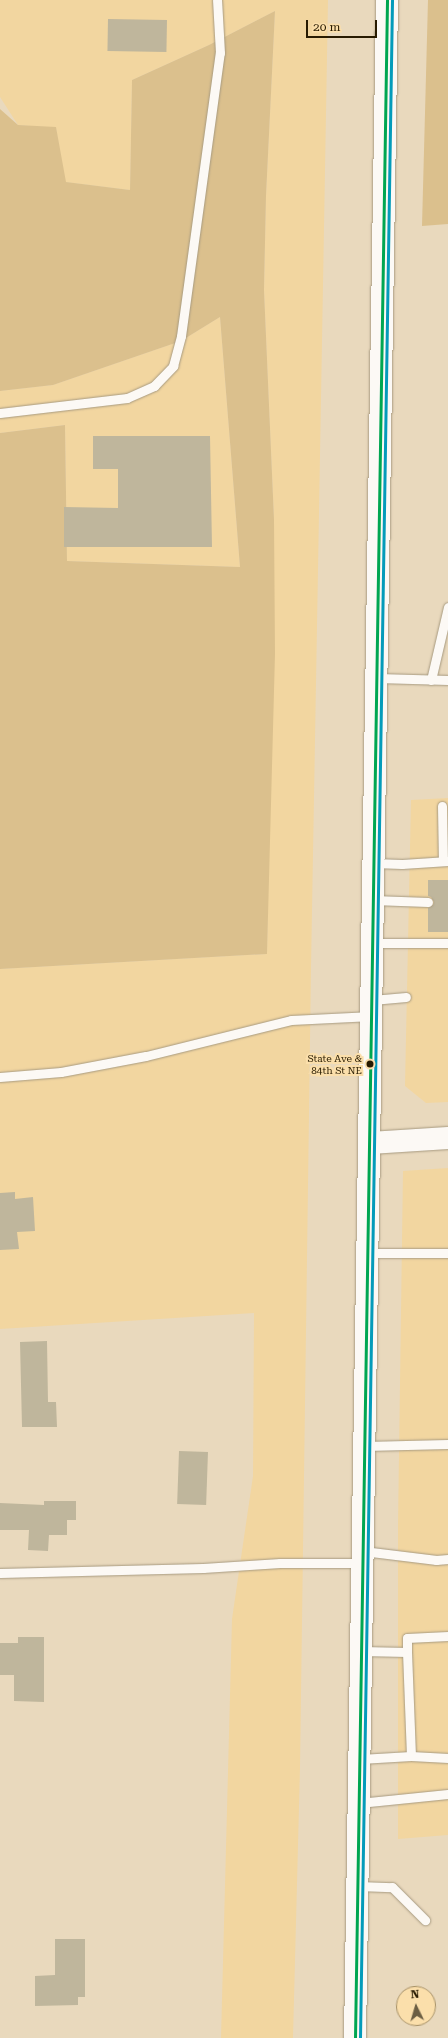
<!DOCTYPE html>
<style>
body{margin:0}
#map{position:relative;width:448px;height:2038px;overflow:hidden;background:#e9d9bd;font-family:"Roboto Serif",serif}
div>[style]{position:absolute}
.built>*{inset:0;background:#f2d6a0}
.green>*{inset:0;background:#dbc08d}
.building>*{inset:0;background:#bfb69c;transform-origin:0 0}
.roads{filter:drop-shadow(0 0 1px #a79a80) drop-shadow(0 0 1px #a79a80)}
.lane>*{height:9px;margin:-4.5px;padding:0 4.5px;transform-origin:4.5px;border-radius:4.5px;background:#fcf9f5}
.secondary>*{height:22px;margin:-11px;padding:0 11px;transform-origin:11px;border-radius:11px;background:#fcf9f5}
.primary>*{height:22px;margin:-11px;padding:0 11px;transform-origin:11px;border-radius:11px;background:#fcf9f5}
.bus-1>*{height:3px;margin:-1.5px;padding:0 1.5px;transform-origin:1.5px;border-radius:1.5px;background:#00a651}
.bus-2>*{height:3px;margin:-1.5px;padding:0 1.5px;transform-origin:1.5px;border-radius:1.5px;background:#049bba}
.dots>*{width:11px;height:11px;translate:-50% -50%;box-sizing:border-box;border:2px solid #fbdfab;border-radius:50%}
span{translate:-50% -50%;white-space:nowrap;text-align:center;line-height:1.15;-webkit-text-stroke:4px #fbdfab;paint-order:stroke}
.bus-label{font-size:10px;color:#281b01}
.right{translate:-100% -50%;text-align:right}
.north{position:absolute;left:396px;top:1986px;width:40px;height:40px;box-sizing:border-box;background:#fbdfab;border:1px solid #a79167;border-radius:50%;rotate:355deg;font-size:11px;font-weight:700;line-height:16px;text-align:center;color:#281b01}
.north::after{content:'';display:block;margin:auto;width:14px;height:18px;background:#6c5e43;clip-path:polygon(50% 0,100% 100%,50% 72%,0 100%)}
.scale{position:absolute;left:306px;top:20px;width:71px;height:18px;box-sizing:border-box;border:2px solid #281b01;border-top:0;padding-left:5px;font-size:12px;line-height:14px;white-space:nowrap;color:#281b01;-webkit-text-stroke:3px #fbdfab;paint-order:stroke}
</style>
<div id="map">
<div class="built">
<div style="clip-path:polygon(0 0,328px 0,311px 968px,300px 1768px,293px 2038px,221px 2038px,232px 1619px,253px 1476px,254px 1313px,0 1329px,0 969px,267px 954px,274px 519px,264px 290px,266px 196px,275px 11px,209px 45px,132px 80px,130px 190px,65px 182px,56px 128px,18px 125px,0 97px)"></div>
<div style="clip-path:polygon(220px 317px,240px 567px,67px 561px,65px 425px,0 433px,0 391px,53px 385px,181px 341px)"></div>
<div style="clip-path:polygon(448px 798px,448px 1102px,426px 1103px,405px 1086px,411px 800px)"></div>
<div style="clip-path:polygon(448px 1168px,448px 1835px,398px 1839px,398px 1526px,403px 1171px)"></div>
</div>
<div class="green">
<div style="clip-path:polygon(428px 0,448px 0,448px 224px,422px 226px)"></div>
<div style="clip-path:polygon(275px 11px,266px 196px,264px 290px,274px 519px,275px 654px,267px 954px,0 969px,0 433px,65px 425px,67px 561px,240px 567px,220px 317px,181px 341px,53px 385px,0 391px,0 109px,18px 125px,56px 127px,66px 182px,130px 190px,132px 80px,209px 45px)"></div>
</div>
<div class="building">
<div style="left:108px;top:19px;width:59px;height:32px;rotate:1deg"></div>
<div style="clip-path:polygon(93px 436px,210px 436px,212px 547px,64px 547px,64px 507px,118px 508px,118px 469px,93px 469px)"></div>
<div style="clip-path:polygon(428px 880px,448px 880px,448px 932px,428px 932px,428px 908px,433px 905px,434px 902px,431px 897px,428px 896px)"></div>
<div style="clip-path:polygon(15px 1192px,15px 1199px,33px 1197px,35px 1231px,17px 1232px,19px 1249px,0 1250px,0 1193px)"></div>
<div style="clip-path:polygon(47px 1341px,48px 1402px,56px 1402px,57px 1427px,22px 1427px,20px 1342px)"></div>
<div style="left:179px;top:1451px;width:29px;height:53px;rotate:2deg"></div>
<div style="clip-path:polygon(44px 1501px,76px 1501px,76px 1520px,67px 1520px,67px 1535px,49px 1535px,48px 1551px,28px 1550px,29px 1530px,0 1530px,0 1503px,44px 1505px)"></div>
<div style="clip-path:polygon(18px 1637px,44px 1637px,44px 1702px,14px 1701px,14px 1675px,0 1675px,0 1643px,18px 1643px)"></div>
<div style="clip-path:polygon(55px 1939px,85px 1939px,85px 1997px,78px 1997px,78px 2005px,35px 2006px,35px 1976px,55px 1975px)"></div>
</div>
<div class="roads">
<div class="lane">
<div style="left:0;top:413px;width:128px;rotate:-6.7deg"></div>
<div style="left:127px;top:398px;width:30px;rotate:-24deg"></div>
<div style="left:154px;top:386px;width:28px;rotate:-46deg"></div>
<div style="left:173px;top:366px;width:31px;rotate:-75deg"></div>
<div style="left:181px;top:336px;width:286px;rotate:-82.2deg"></div>
<div style="left:220px;top:53px;width:53px;rotate:-93.2deg"></div>
<div style="left:377px;top:678px;width:71px;rotate:1.6deg"></div>
<div style="left:431px;top:680px;width:75px;rotate:-76.9deg"></div>
<div style="left:442px;top:806px;width:55px;rotate:89deg"></div>
<div style="left:373px;top:863px;width:29px;rotate:2deg"></div>
<div style="left:402px;top:864px;width:46px;rotate:-3.7deg"></div>
<div style="left:373px;top:900px;width:55px;rotate:2.1deg"></div>
<div style="left:373px;top:943px;width:75px"></div>
<div style="left:372px;top:1000px;width:34px;rotate:-5deg"></div>
<div style="left:0;top:1077px;width:61px;rotate:-4.7deg"></div>
<div style="left:61px;top:1072px;width:86px;rotate:-10.7deg"></div>
<div style="left:146px;top:1056px;width:149px;rotate:-13.9deg"></div>
<div style="left:291px;top:1020px;width:81px;rotate:-2.8deg"></div>
<div style="left:368px;top:1253px;width:80px"></div>
<div style="left:365px;top:1446px;width:83px;rotate:-1.4deg"></div>
<div style="left:363px;top:1551px;width:74px;rotate:7deg"></div>
<div style="left:436px;top:1560px;width:12px;rotate:-5deg"></div>
<div style="left:0;top:1573px;width:203px;rotate:-1.4deg"></div>
<div style="left:203px;top:1568px;width:77px;rotate:-3.7deg"></div>
<div style="left:280px;top:1563px;width:83px"></div>
<div style="left:407px;top:1652px;width:14px;rotate:-90deg"></div>
<div style="left:407px;top:1638px;width:41px;rotate:-2.8deg"></div>
<div style="left:411px;top:1756px;width:37px;rotate:3deg"></div>
<div style="left:360px;top:1759px;width:51px;rotate:-3.4deg"></div>
<div style="left:411px;top:1756px;width:104px;rotate:-92.2deg"></div>
<div style="left:407px;top:1652px;width:46px;rotate:-178.8deg"></div>
<div style="left:359px;top:1803px;width:89px;rotate:-5.8deg"></div>
<div style="left:358px;top:1886px;width:34px;rotate:2deg"></div>
<div style="left:392px;top:1887px;width:47px;rotate:45deg"></div>
</div>
<div class="secondary">
<div style="left:370px;top:1143px;width:78px;rotate:-3.7deg"></div>
</div>
<div class="primary">
<div style="left:355px;top:2038px;width:2038px;rotate:-89.1deg"></div>
</div>
</div>
<div class="bus-1">
<div style="left:355px;top:2038px;width:2038px;rotate:-89.1deg"></div>
</div>
<div class="bus-2">
<div style="left:360px;top:2038px;width:2038px;rotate:-89.1deg"></div>
</div>
<div class="dots">
<div style="left:370px;top:1064px;background:#281b01"></div>
</div>
<div class="bus-label">
<span class="right" style="left:362px;top:1064px">State Ave &amp;<br>84th St NE</span>
</div>
<div class="north">N</div>
<div class="scale">20 m</div>
</div>
